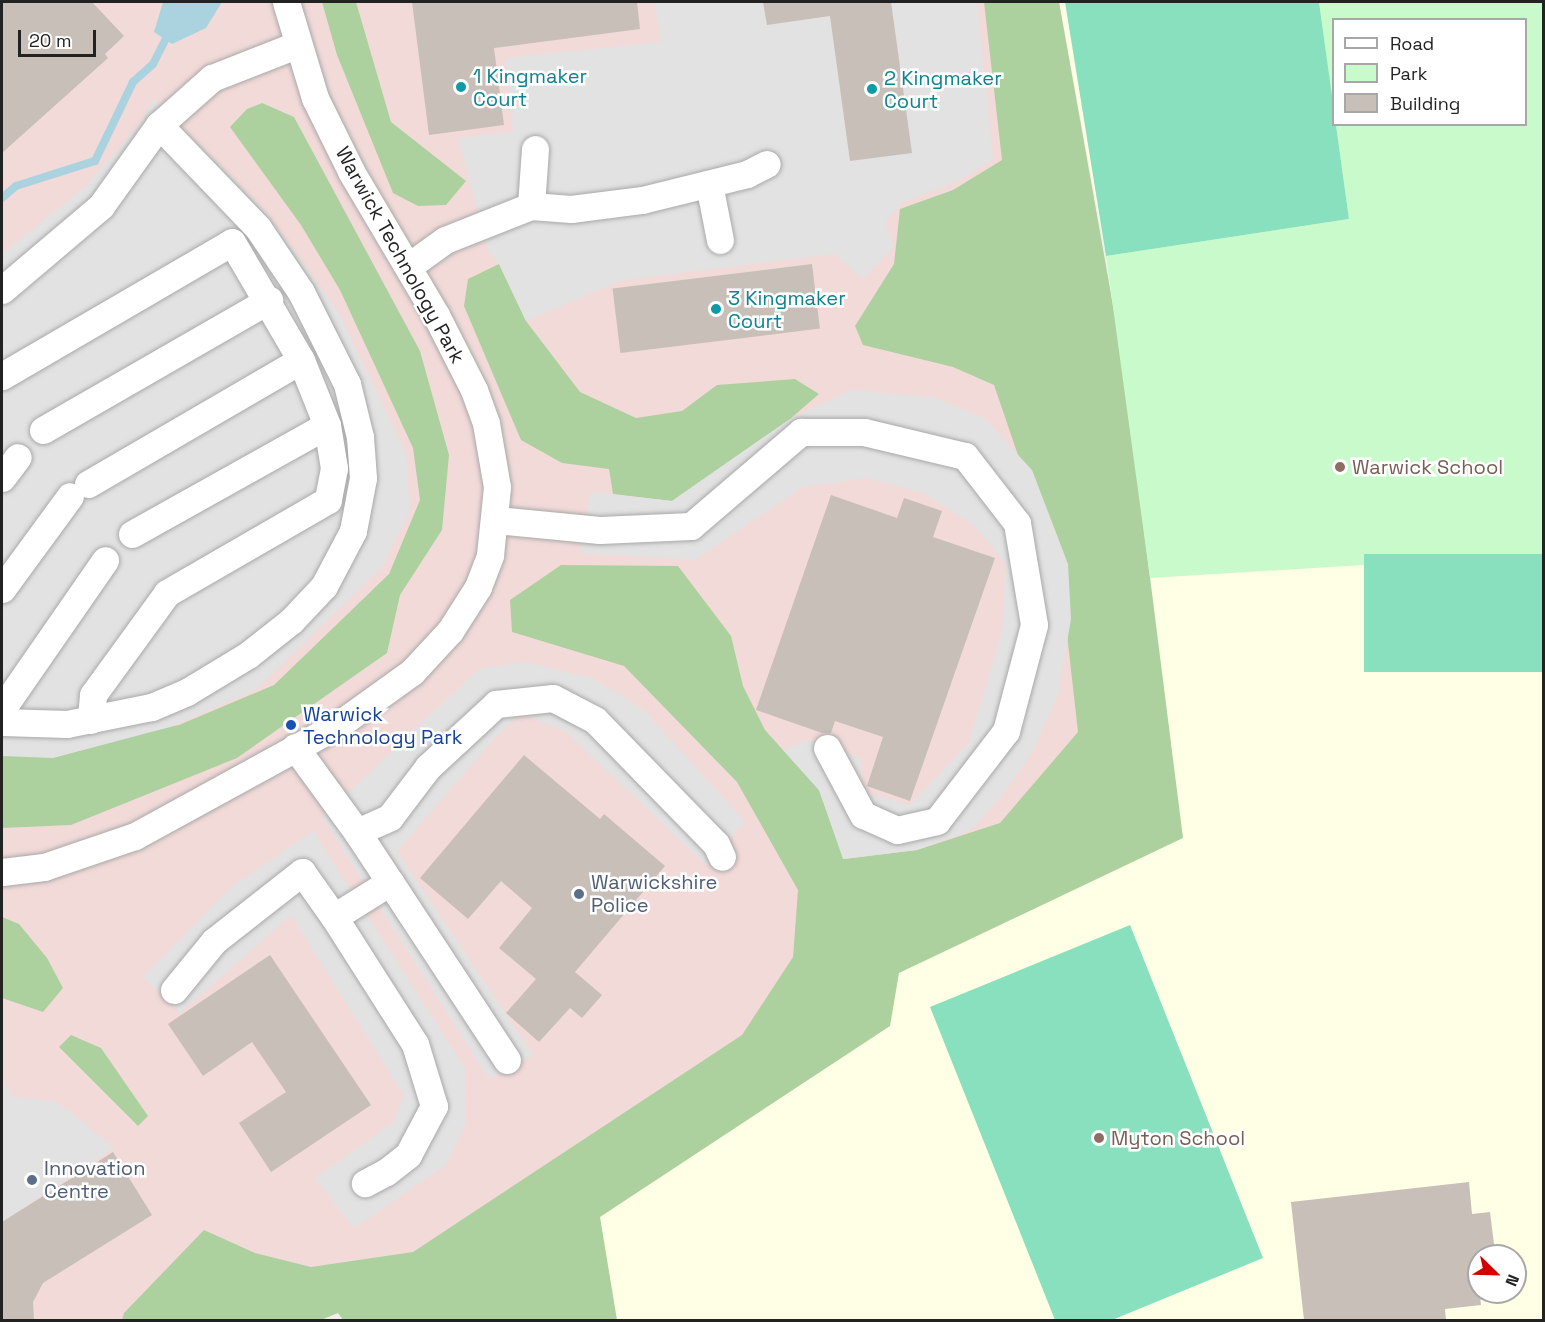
<!DOCTYPE html>
<style>
body{margin:0}
#map{position:relative;width:1545px;height:1322px;overflow:hidden;background:#f2efe9;font-family:"Space Grotesk",sans-serif}
div>[style]{position:absolute}
.commercial>*{inset:0;background:#f2dad9}
.education>*{inset:0;background:#ffffe5}
.forest>*{inset:0;background:#add19e}
.park>*{inset:0;background:#c8facc}
.pitch>*{inset:0;background:#88e0be;transform-origin:0 0}
.parking>*{inset:0;background:#e2e2e2}
.water>*{inset:0;background:#aad3df}
.stream>*{height:8px;margin:-4px;padding:0 4px;transform-origin:4px;border-radius:4px;background:#aad3df}
.building>*{inset:0;background:#c7bfb8;transform-origin:0 0}
.roads{filter:drop-shadow(0 0 2px #a9a9a9) drop-shadow(0 0 2px #a9a9a9)}
.minor>*{height:27px;margin:-13.5px;padding:0 13.5px;transform-origin:13.5px;border-radius:13.5px;background:#fff}
.dots>*{width:16px;height:16px;translate:-50% -50%;box-sizing:border-box;border:3px solid #fff;border-radius:50%}
span{translate:-50% -50%;white-space:nowrap;text-align:center;line-height:1.15;-webkit-text-stroke:5px #fff;paint-order:stroke}
.culture-label{font-size:20px;color:#0d838f}
.left{translate:0 -50%;text-align:left}
.street-label{font-size:20px;color:#222}
.education-label{font-size:20px;color:#785e54}
.transit-label{font-size:20px;color:#164399}
.service-label{font-size:20px;color:#4e5e75}
.frame{position:absolute;inset:0;border:3px solid #222;pointer-events:none}
.legend{position:absolute;left:1332px;top:18px;width:195px;height:108px;box-sizing:border-box;background:#fff;border:2px solid #a7a7a7;margin:0;padding:8px 10px;list-style:none;font-size:18px;color:#222}
.legend li{display:flex;align-items:center;gap:12px;height:30px}
.legend b{width:30px;border:2px solid #a7a7a7}
.north{position:absolute;left:1467px;top:1244px;width:60px;height:60px;box-sizing:border-box;background:#fff;border:2px solid #a7a7a7;border-radius:50%;rotate:113deg;font-size:16px;font-weight:700;line-height:24px;text-align:center;color:#222}
.north::after{content:'';display:block;margin:auto;width:21px;height:27px;background:#d40000;clip-path:polygon(50% 0,100% 100%,50% 72%,0 100%)}
.scale{position:absolute;left:18px;top:30px;width:78px;height:27px;box-sizing:border-box;border:3px solid #222;border-top:0;padding-left:8px;font-size:18px;line-height:21px;white-space:nowrap;color:#222;-webkit-text-stroke:4px #fff;paint-order:stroke}
</style>
<div id="map">
<div class="commercial">
<div style="clip-path:polygon(2px 2px,1059px 2px,1122px 356px,1180px 821px,867px 1020px,321px 1320px,2px 1320px)"></div>
</div>
<div class="education">
<div style="clip-path:polygon(evenodd,1059px 2px,1543px 2px,1543px 1320px,343px 1320px,866px 1020px,843px 957px,1180px 821px,1106px 256px,1059px 2px,1334px 20px,1526px 20px,1526px 124px,1334px 124px,1334px 20px,1059px 2px,1479px 1256px,1515px 1256px,1515px 1292px,1479px 1292px,1479px 1256px)"></div>
</div>
<div class="forest">
<div style="clip-path:polygon(322px 2px,356px 2px,391px 122px,466px 181px,446px 205px,418px 206px,393px 193px,337px 55px)"></div>
<div style="clip-path:polygon(984px 2px,1059px 2px,1122px 356px,1183px 838px,899px 973px,890px 1026px,600px 1217px,617px 1320px,343px 1320px,338px 1313px,321px 1320px,122px 1320px,124px 1313px,204px 1230px,255px 1253px,311px 1267px,413px 1252px,742px 1035px,793px 957px,798px 890px,737px 782px,624px 666px,512px 632px,510px 600px,561px 565px,678px 566px,731px 636px,743px 686px,765px 730px,819px 790px,844px 859px,917px 850px,1000px 823px,1078px 732px,1061px 581px,994px 385px,953px 367px,863px 345px,855px 326px,894px 264px,900px 209px,953px 190px,1002px 160px)"></div>
<div style="clip-path:polygon(262px 103px,294px 117px,420px 351px,449px 455px,442px 530px,400px 595px,387px 653px,237px 758px,71px 825px,2px 828px,2px 755px,40px 755px,179px 725px,274px 685px,389px 574px,420px 500px,413px 448px,340px 290px,301px 225px,230px 127px,247px 109px)"></div>
<div style="clip-path:polygon(499px 264px,526px 321px,580px 392px,636px 418px,682px 411px,717px 385px,795px 379px,819px 394px,790px 419px,672px 501px,613px 494px,609px 469px,562px 463px,521px 440px,464px 306px,468px 279px)"></div>
<div style="clip-path:polygon(2px 917px,19px 924px,47px 958px,63px 988px,43px 1012px,2px 998px)"></div>
<div style="clip-path:polygon(71px 1035px,101px 1048px,148px 1116px,138px 1126px,59px 1047px)"></div>
</div>
<div class="park">
<div style="clip-path:polygon(1319px 2px,1543px 2px,1543px 554px,1150px 578px,1106px 256px,1349px 219px,1336px 125px,1526px 124px,1526px 20px,1334px 20px,1333px 106px)"></div>
</div>
<div class="pitch">
<div style="clip-path:polygon(1065px 2px,1319px 2px,1349px 219px,1106px 256px)"></div>
<div style="left:1543px;top:554px;width:118px;height:179px;rotate:90deg"></div>
<div style="clip-path:polygon(1130px 925px,1263px 1258px,1112px 1320px,1055px 1320px,930px 1007px)"></div>
</div>
<div class="parking">
<div style="clip-path:polygon(654px 2px,763px 2px,767px 25px,830px 16px,850px 161px,912px 152px,891px 2px,977px 2px,993px 159px,961px 180px,903px 202px,885px 222px,894px 246px,863px 279px,834px 254px,623px 280px,526px 321px,499px 264px,489px 252px,458px 138px,513px 132px,505px 58px,661px 42px)"></div>
<div style="clip-path:polygon(154px 99px,264px 210px,338px 311px,406px 453px,410px 510px,382px 567px,256px 690px,170px 727px,53px 758px,2px 756px,2px 254px,86px 186px,141px 122px)"></div>
<div style="clip-path:polygon(851px 390px,936px 398px,985px 419px,1032px 470px,1068px 564px,1071px 619px,1058px 695px,1032px 753px,1004px 793px,971px 830px,917px 850px,843px 859px,819px 790px,784px 751px,807px 740px,862px 759px,862px 792px,910px 805px,969px 743px,1002px 632px,1006px 564px,974px 525px,923px 493px,867px 478px,803px 487px,695px 560px,580px 553px,591px 492px,672px 501px,790px 419px)"></div>
<div style="clip-path:polygon(525px 662px,592px 678px,643px 709px,745px 822px,706px 865px,565px 731px,520px 714px,495px 738px,397px 851px,533px 1055px,489px 1079px,322px 817px,479px 669px)"></div>
<div style="clip-path:polygon(313px 831px,465px 1068px,466px 1123px,446px 1165px,354px 1228px,315px 1178px,394px 1122px,404px 1095px,291px 915px,180px 1013px,143px 977px,230px 888px)"></div>
<div style="clip-path:polygon(2px 1079px,13px 1097px,58px 1102px,114px 1148px,2px 1222px)"></div>
</div>
<div class="water">
<div style="clip-path:polygon(163px 2px,222px 2px,206px 28px,172px 44px,154px 32px)"></div>
</div>
<div class="stream">
<div style="left:2px;top:198px;width:18px;rotate:-41deg"></div>
<div style="left:16px;top:186px;width:83px;rotate:-17.6deg"></div>
<div style="left:95px;top:161px;width:88px;rotate:-64.3deg"></div>
<div style="left:133px;top:82px;width:27px;rotate:-42deg"></div>
<div style="left:153px;top:64px;width:27px;rotate:-63deg"></div>
</div>
<div class="building">
<div style="clip-path:polygon(2px 2px,92px 2px,124px 36px,105px 54px,108px 58px,2px 153px)"></div>
<div style="clip-path:polygon(412px 2px,637px 2px,640px 29px,494px 48px,504px 125px,429px 135px)"></div>
<div style="clip-path:polygon(763px 2px,891px 2px,912px 153px,850px 161px,830px 16px,767px 25px)"></div>
<div style="left:812px;top:264px;width:65px;height:201px;rotate:83deg"></div>
<div style="clip-path:polygon(831px 495px,897px 518px,904px 498px,942px 511px,933px 537px,995px 558px,910px 801px,867px 786px,883px 737px,835px 721px,831px 733px,822px 733px,756px 710px)"></div>
<div style="clip-path:polygon(524px 755px,600px 819px,604px 814px,665px 866px,575px 972px,602px 995px,582px 1018px,570px 1008px,539px 1042px,506px 1013px,536px 979px,499px 948px,532px 908px,501px 881px,468px 919px,420px 878px)"></div>
<div style="clip-path:polygon(270px 955px,371px 1105px,271px 1172px,239px 1123px,286px 1092px,252px 1042px,203px 1076px,168px 1024px)"></div>
<div style="clip-path:polygon(113px 1152px,152px 1215px,43px 1283px,33px 1302px,34px 1320px,2px 1320px,2px 1222px)"></div>
<div style="clip-path:polygon(1469px 1182px,1472px 1214px,1490px 1212px,1495px 1252px,1476px 1255px,1481px 1305px,1445px 1309px,1446px 1320px,1304px 1320px,1291px 1202px)"></div>
</div>
<div class="roads">
<div class="minor">
<div style="left:159px;top:125px;width:71px;rotate:-41.6deg"></div>
<div style="left:212px;top:78px;width:90px;rotate:-21.4deg"></div>
<div style="left:709px;top:184px;width:57px;rotate:78.9deg"></div>
<div style="left:531px;top:206px;width:57px;rotate:-86deg"></div>
<div style="left:409px;top:266px;width:44px;rotate:-35.8deg"></div>
<div style="left:445px;top:240px;width:92px;rotate:-21.6deg"></div>
<div style="left:531px;top:206px;width:40px;rotate:4.3deg"></div>
<div style="left:571px;top:209px;width:72px;rotate:-7.2deg"></div>
<div style="left:642px;top:200px;width:108px;rotate:-13.9deg"></div>
<div style="left:747px;top:174px;width:22px;rotate:-27deg"></div>
<div style="left:2px;top:290px;width:130px;rotate:-40.3deg"></div>
<div style="left:101px;top:206px;width:100px;rotate:-54.4deg"></div>
<div style="left:159px;top:125px;width:143px;rotate:46.1deg"></div>
<div style="left:258px;top:228px;width:77px;rotate:56.1deg"></div>
<div style="left:301px;top:292px;width:103px;rotate:63.4deg"></div>
<div style="left:347px;top:384px;width:55px;rotate:76.2deg"></div>
<div style="left:360px;top:437px;width:41px;rotate:85.8deg"></div>
<div style="left:363px;top:478px;width:54px;rotate:100.7deg"></div>
<div style="left:353px;top:531px;width:62px;rotate:117.8deg"></div>
<div style="left:324px;top:586px;width:48px;rotate:133.3deg"></div>
<div style="left:291px;top:621px;width:55px;rotate:141.7deg"></div>
<div style="left:248px;top:655px;width:71px;rotate:148.8deg"></div>
<div style="left:187px;top:692px;width:39px;rotate:157deg"></div>
<div style="left:151px;top:707px;width:86px;rotate:168.6deg"></div>
<div style="left:67px;top:724px;width:65px;rotate:-178.2deg"></div>
<div style="left:2px;top:376px;width:266px;rotate:-30.2deg"></div>
<div style="left:232px;top:242px;width:137px;rotate:59.7deg"></div>
<div style="left:301px;top:360px;width:70px;rotate:68.2deg"></div>
<div style="left:327px;top:425px;width:44px;rotate:80.8deg"></div>
<div style="left:334px;top:468px;width:33px;rotate:101deg"></div>
<div style="left:328px;top:500px;width:186px;rotate:150deg"></div>
<div style="left:167px;top:593px;width:126px;rotate:126deg"></div>
<div style="left:93px;top:695px;width:25px;rotate:95deg"></div>
<div style="left:43px;top:430px;width:261px;rotate:-29.9deg"></div>
<div style="left:2px;top:478px;width:26px;rotate:-53deg"></div>
<div style="left:88px;top:484px;width:246px;rotate:-30.2deg"></div>
<div style="left:496px;top:520px;width:104px;rotate:5.5deg"></div>
<div style="left:600px;top:530px;width:91px;rotate:-2.5deg"></div>
<div style="left:691px;top:526px;width:145px;rotate:-40.5deg"></div>
<div style="left:801px;top:432px;width:63px"></div>
<div style="left:864px;top:432px;width:104px;rotate:13.4deg"></div>
<div style="left:965px;top:456px;width:85px;rotate:52.2deg"></div>
<div style="left:1017px;top:523px;width:103px;rotate:80.5deg"></div>
<div style="left:1034px;top:625px;width:110px;rotate:104.8deg"></div>
<div style="left:1006px;top:731px;width:113px;rotate:127.5deg"></div>
<div style="left:937px;top:821px;width:41px;rotate:167.3deg"></div>
<div style="left:897px;top:830px;width:37px;rotate:-156deg"></div>
<div style="left:863px;top:815px;width:76px;rotate:-118.2deg"></div>
<div style="left:132px;top:534px;width:223px;rotate:-29.2deg"></div>
<div style="left:2px;top:589px;width:115px;rotate:-53.8deg"></div>
<div style="left:2px;top:709px;width:181px;rotate:-55.3deg"></div>
<div style="left:295px;top:747px;width:105px;rotate:53.9deg"></div>
<div style="left:357px;top:832px;width:36px;rotate:-24deg"></div>
<div style="left:390px;top:817px;width:63px;rotate:-52.8deg"></div>
<div style="left:428px;top:767px;width:93px;rotate:-42.8deg"></div>
<div style="left:496px;top:704px;width:57px;rotate:-6deg"></div>
<div style="left:553px;top:698px;width:47px;rotate:27.6deg"></div>
<div style="left:595px;top:720px;width:173px;rotate:45.7deg"></div>
<div style="left:716px;top:844px;width:14px;rotate:65deg"></div>
<div style="left:357px;top:832px;width:60px;rotate:56.6deg"></div>
<div style="left:390px;top:882px;width:66px;rotate:148deg"></div>
<div style="left:334px;top:917px;width:151px;rotate:57.5deg"></div>
<div style="left:415px;top:1044px;width:65px;rotate:73deg"></div>
<div style="left:434px;top:1106px;width:55px;rotate:118deg"></div>
<div style="left:408px;top:1155px;width:28px;rotate:142deg"></div>
<div style="left:386px;top:1172px;width:24px;rotate:152deg"></div>
<div style="left:2px;top:872px;width:42px;rotate:-6.8deg"></div>
<div style="left:44px;top:867px;width:96px;rotate:-18.8deg"></div>
<div style="left:135px;top:836px;width:235px;rotate:-28.7deg"></div>
<div style="left:341px;top:723px;width:87px;rotate:-35.7deg"></div>
<div style="left:412px;top:672px;width:56px;rotate:-47.2deg"></div>
<div style="left:450px;top:631px;width:52px;rotate:-57.5deg"></div>
<div style="left:478px;top:587px;width:34px;rotate:-69deg"></div>
<div style="left:490px;top:555px;width:68px;rotate:-84.1deg"></div>
<div style="left:497px;top:487px;width:65px;rotate:-99.8deg"></div>
<div style="left:486px;top:423px;width:35px;rotate:-110deg"></div>
<div style="left:474px;top:390px;width:84px;rotate:-116.9deg"></div>
<div style="left:436px;top:315px;width:167px;rotate:-120.6deg"></div>
<div style="left:351px;top:171px;width:81px;rotate:-116.3deg"></div>
<div style="left:315px;top:98px;width:100px;rotate:-106.8deg"></div>
<div style="left:390px;top:882px;width:213px;rotate:56.7deg"></div>
<div style="left:174px;top:990px;width:63px;rotate:-50.8deg"></div>
<div style="left:214px;top:941px;width:112px;rotate:-38.1deg"></div>
<div style="left:302px;top:872px;width:55px;rotate:54.6deg"></div>
</div>
</div>
<div class="dots">
<div style="left:461px;top:87px;background:#0f9aa8"></div>
<div style="left:872px;top:89px;background:#0f9aa8"></div>
<div style="left:716px;top:309px;background:#0f9aa8"></div>
<div style="left:1340px;top:467px;background:#8d6e63"></div>
<div style="left:291px;top:725px;background:#1a4fb4"></div>
<div style="left:579px;top:894px;background:#5c6f8a"></div>
<div style="left:1099px;top:1138px;background:#8d6e63"></div>
<div style="left:32px;top:1180px;background:#5c6f8a"></div>
</div>
<div class="culture-label">
<span class="left" style="left:473px;top:88px">1 Kingmaker<br>Court</span>
<span class="left" style="left:884px;top:90px">2 Kingmaker<br>Court</span>
<span class="left" style="left:728px;top:310px">3 Kingmaker<br>Court</span>
</div>
<div class="street-label">
<span style="left:400px;top:255px;rotate:61deg">Warwick Technology Park</span>
</div>
<div class="education-label">
<span class="left" style="left:1352px;top:467px">Warwick School</span>
<span class="left" style="left:1111px;top:1138px">Myton School</span>
</div>
<div class="transit-label">
<span class="left" style="left:303px;top:726px">Warwick<br>Technology Park</span>
</div>
<div class="service-label">
<span class="left" style="left:591px;top:894px">Warwickshire<br>Police</span>
<span class="left" style="left:44px;top:1180px">Innovation<br>Centre</span>
</div>
<div class="frame"></div>
<ul class="legend">
<li><b style="height:8px;background:#fff"></b>Road</li>
<li><b style="height:16px;background:#c8facc"></b>Park</li>
<li><b style="height:16px;background:#c7bfb8"></b>Building</li>
</ul>
<div class="north">N</div>
<div class="scale">20 m</div>
</div>
